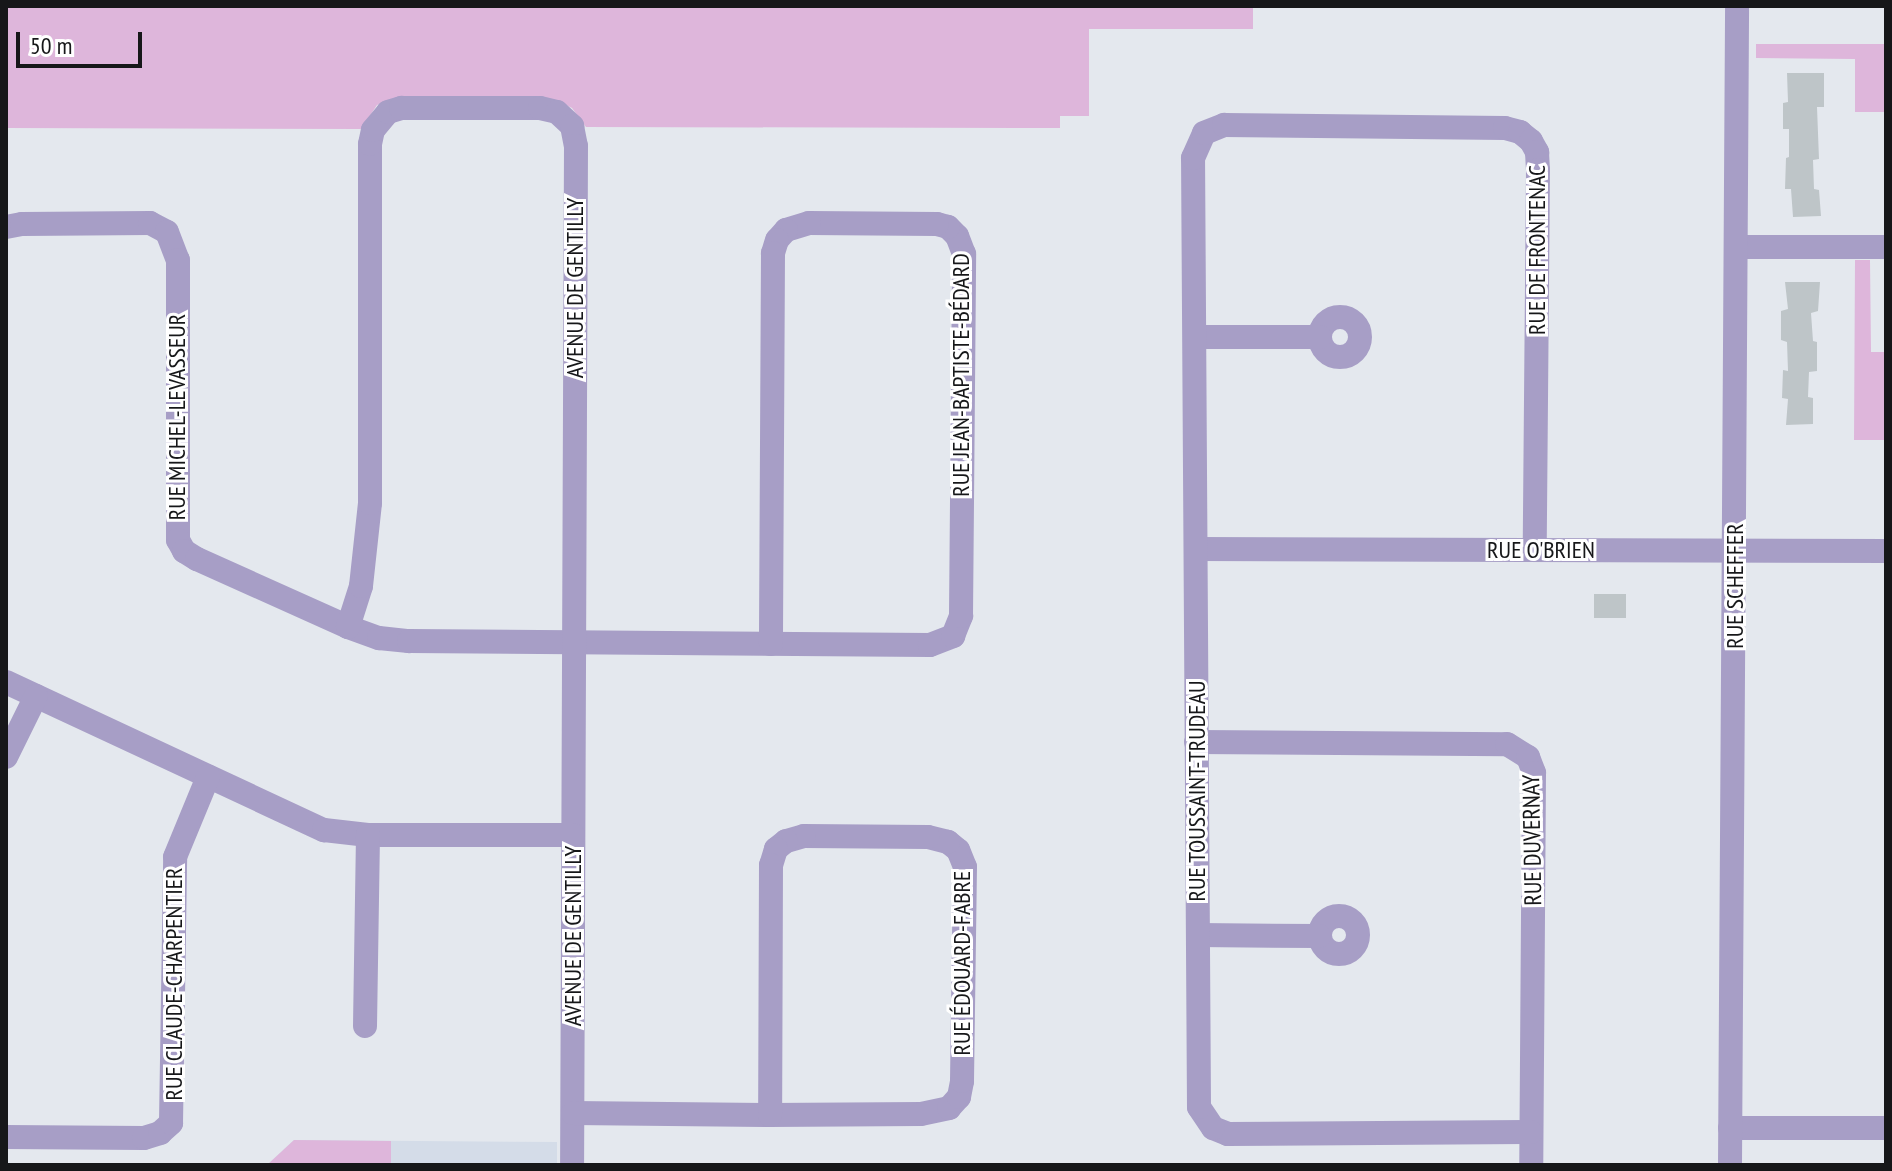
<!DOCTYPE html>
<meta charset="utf-8">
<style>
body{margin:0}
#map{position:relative;width:1892px;height:1171px;overflow:hidden;background:#e4e8ee;font-family:"PT Sans Narrow",sans-serif}
div>[style]{position:absolute}
.built>*{inset:0;background:#d4dce8}
.green>*{inset:0;background:#deb6db}
.building>*{inset:0;background:#bec5c8;transform-origin:0 0}
.minor>*{height:24px;margin:-12px;padding:0 12px;transform-origin:12px;border-radius:12px;background:#a79ec6}
.minor>.ring{margin:-12px;padding:0;box-sizing:content-box;background:none;border:24px solid #a79ec6;border-radius:50%}
span{translate:-50% -50%;white-space:nowrap;text-align:center;line-height:1.15;-webkit-text-stroke:6px #fff;paint-order:stroke}
.street-label{font-size:24px;color:#161719}
.frame{position:absolute;inset:0;border:8px solid #161719;pointer-events:none}
.scale{position:absolute;left:16px;top:32px;width:126px;height:36px;box-sizing:border-box;border:4px solid #161719;border-top:0;padding-left:10px;font-size:24px;line-height:28px;white-space:nowrap;color:#161719;-webkit-text-stroke:6px #fff;paint-order:stroke}
</style>
<div id="map">
<div class="built">
<div style="clip-path:polygon(294px 1140px,557px 1142px,557px 1165px,267px 1165px)"></div>
</div>
<div class="green">
<div style="clip-path:polygon(6px 6px,1253px 6px,1253px 29px,1089px 29px,1089px 116px,1060px 116px,1060px 128px,586px 127px,572px 108px,560px 102px,391px 99px,377px 105px,361px 129px,6px 128px)"></div>
<div style="clip-path:polygon(1756px 44px,1886px 44px,1886px 112px,1855px 112px,1855px 59px,1756px 58px)"></div>
<div style="clip-path:polygon(1855px 260px,1870px 260px,1871px 352px,1886px 352px,1886px 440px,1854px 440px)"></div>
<div style="clip-path:polygon(294px 1140px,391px 1141px,391px 1165px,267px 1165px)"></div>
</div>
<div class="building">
<div style="clip-path:polygon(1787px 73px,1824px 73px,1824px 107px,1817px 107px,1819px 159px,1813px 160px,1814px 189px,1819px 190px,1821px 216px,1793px 217px,1791px 189px,1785px 189px,1786px 158px,1789px 157px,1789px 129px,1783px 129px,1783px 103px,1788px 102px)"></div>
<div style="clip-path:polygon(1785px 282px,1820px 282px,1818px 311px,1811px 313px,1813px 341px,1817px 342px,1817px 371px,1809px 372px,1808px 397px,1813px 398px,1813px 424px,1786px 425px,1788px 399px,1782px 398px,1783px 370px,1788px 371px,1787px 342px,1781px 340px,1781px 311px,1788px 309px)"></div>
<div style="left:1594px;top:594px;width:32px;height:24px"></div>
</div>
<div class="minor">
<div style="left:6px;top:227px;width:16px;rotate:-11deg"></div>
<div style="left:22px;top:224px;width:128px;rotate:-0.4deg"></div>
<div style="left:150px;top:223px;width:19px;rotate:28deg"></div>
<div style="left:167px;top:232px;width:30px;rotate:69deg"></div>
<div style="left:178px;top:260px;width:280px;rotate:90deg"></div>
<div style="left:178px;top:540px;width:13px;rotate:61deg"></div>
<div style="left:184px;top:551px;width:15px;rotate:32deg"></div>
<div style="left:197px;top:559px;width:166px;rotate:24.2deg"></div>
<div style="left:348px;top:627px;width:33px;rotate:20deg"></div>
<div style="left:379px;top:638px;width:30px;rotate:6deg"></div>
<div style="left:409px;top:641px;width:521px;rotate:0.44deg"></div>
<div style="left:930px;top:645px;width:25px;rotate:-21deg"></div>
<div style="left:953px;top:636px;width:22px;rotate:-68deg"></div>
<div style="left:961px;top:616px;width:362px;rotate:-89.5deg"></div>
<div style="left:964px;top:254px;width:19px;rotate:-111deg"></div>
<div style="left:957px;top:236px;width:13px;rotate:-135deg"></div>
<div style="left:948px;top:227px;width:11px;rotate:-165deg"></div>
<div style="left:937px;top:224px;width:128px;rotate:-179.6deg"></div>
<div style="left:809px;top:223px;width:24px;rotate:163deg"></div>
<div style="left:786px;top:230px;width:13px;rotate:132deg"></div>
<div style="left:777px;top:240px;width:14px;rotate:107deg"></div>
<div style="left:773px;top:253px;width:391px;rotate:90.3deg"></div>
<div style="left:1736px;top:247px;width:150px"></div>
<div class="ring" style="left:1320px;top:317px;width:16px;height:16px"></div>
<div style="left:1195px;top:337px;width:125px"></div>
<div style="left:1196px;top:549px;width:690px;rotate:0.17deg"></div>
<div style="left:348px;top:627px;width:43px;rotate:-72.4deg"></div>
<div style="left:361px;top:586px;width:83px;rotate:-83.8deg"></div>
<div style="left:370px;top:503px;width:359px;rotate:-90deg"></div>
<div style="left:370px;top:144px;width:14px;rotate:-78deg"></div>
<div style="left:373px;top:130px;width:23px;rotate:-50deg"></div>
<div style="left:388px;top:112px;width:14px;rotate:-17deg"></div>
<div style="left:401px;top:108px;width:139px"></div>
<div style="left:540px;top:108px;width:17px;rotate:13deg"></div>
<div style="left:557px;top:112px;width:21px;rotate:43deg"></div>
<div style="left:572px;top:126px;width:20px;rotate:79deg"></div>
<div style="left:576px;top:146px;width:1019px;rotate:90.22deg"></div>
<div style="left:6px;top:682px;width:351px;rotate:25deg"></div>
<div style="left:324px;top:830px;width:44px;rotate:6.5deg"></div>
<div style="left:368px;top:835px;width:205px"></div>
<div style="left:1196px;top:742px;width:311px;rotate:0.4deg"></div>
<div style="left:1507px;top:744px;width:25px;rotate:32deg"></div>
<div style="left:1528px;top:757px;width:17px;rotate:69deg"></div>
<div style="left:1534px;top:773px;width:392px;rotate:90.4deg"></div>
<div style="left:6px;top:757px;width:68px;rotate:-63.8deg"></div>
<div class="ring" style="left:1320px;top:916px;width:14px;height:14px"></div>
<div style="left:1198px;top:935px;width:121px;rotate:0.5deg"></div>
<div style="left:365px;top:1026px;width:191px;rotate:-89.1deg"></div>
<div style="left:573px;top:1113px;width:197px;rotate:0.6deg"></div>
<div style="left:770px;top:1115px;width:151px;rotate:-0.4deg"></div>
<div style="left:921px;top:1114px;width:29px;rotate:-12deg"></div>
<div style="left:949px;top:1108px;width:15px;rotate:-48deg"></div>
<div style="left:959px;top:1097px;width:16px;rotate:-79deg"></div>
<div style="left:962px;top:1081px;width:214px;rotate:-89.2deg"></div>
<div style="left:965px;top:867px;width:18px;rotate:-112deg"></div>
<div style="left:958px;top:850px;width:13px;rotate:-141deg"></div>
<div style="left:948px;top:842px;width:21px;rotate:-166deg"></div>
<div style="left:928px;top:837px;width:124px;rotate:-179.5deg"></div>
<div style="left:804px;top:836px;width:19px;rotate:164deg"></div>
<div style="left:786px;top:841px;width:13px;rotate:141deg"></div>
<div style="left:776px;top:849px;width:17px;rotate:107deg"></div>
<div style="left:771px;top:865px;width:250px;rotate:90.2deg"></div>
<div style="left:1730px;top:1128px;width:156px"></div>
<div style="left:1531px;top:1132px;width:303px;rotate:179.6deg"></div>
<div style="left:1228px;top:1134px;width:16px;rotate:-158deg"></div>
<div style="left:1213px;top:1128px;width:25px;rotate:-124deg"></div>
<div style="left:1199px;top:1107px;width:949px;rotate:-90.36deg"></div>
<div style="left:1193px;top:158px;width:27px;rotate:-66deg"></div>
<div style="left:1204px;top:133px;width:22px;rotate:-22deg"></div>
<div style="left:1224px;top:125px;width:281px;rotate:0.6deg"></div>
<div style="left:1505px;top:128px;width:16px;rotate:15deg"></div>
<div style="left:1520px;top:132px;width:14px;rotate:39deg"></div>
<div style="left:1531px;top:141px;width:13px;rotate:61deg"></div>
<div style="left:1537px;top:152px;width:18px;rotate:87deg"></div>
<div style="left:1538px;top:170px;width:380px;rotate:90.5deg"></div>
<div style="left:6px;top:1137px;width:138px;rotate:0.4deg"></div>
<div style="left:144px;top:1138px;width:17px;rotate:-17deg"></div>
<div style="left:160px;top:1133px;width:15px;rotate:-42deg"></div>
<div style="left:171px;top:1123px;width:266px;rotate:-89.1deg"></div>
<div style="left:175px;top:857px;width:87px;rotate:-67.6deg"></div>
<div style="left:1730px;top:1165px;width:1159px;rotate:-89.65deg"></div>
</div>
<div class="street-label">
<span style="left:1537px;top:250px;rotate:-90deg">RUE DE FRONTENAC</span>
<span style="left:575px;top:288px;rotate:-90deg">AVENUE DE GENTILLY</span>
<span style="left:961px;top:375px;rotate:-90deg">RUE JEAN-BAPTISTE-BÉDARD</span>
<span style="left:177px;top:417px;rotate:-90deg">RUE MICHEL-LEVASSEUR</span>
<span style="left:1541px;top:550px">RUE O'BRIEN</span>
<span style="left:1735px;top:586px;rotate:-90deg">RUE SCHEFFER</span>
<span style="left:1197px;top:791px;rotate:-90deg">RUE TOUSSAINT-TRUDEAU</span>
<span style="left:1532px;top:840px;rotate:-91deg">RUE DUVERNAY</span>
<span style="left:573px;top:936px;rotate:-90deg">AVENUE DE GENTILLY</span>
<span style="left:962px;top:963px;rotate:-90deg">RUE ÉDOUARD-FABRE</span>
<span style="left:174px;top:984px;rotate:-90deg">RUE CLAUDE-CHARPENTIER</span>
</div>
<div class="frame"></div>
<div class="scale">50 m</div>
</div>
